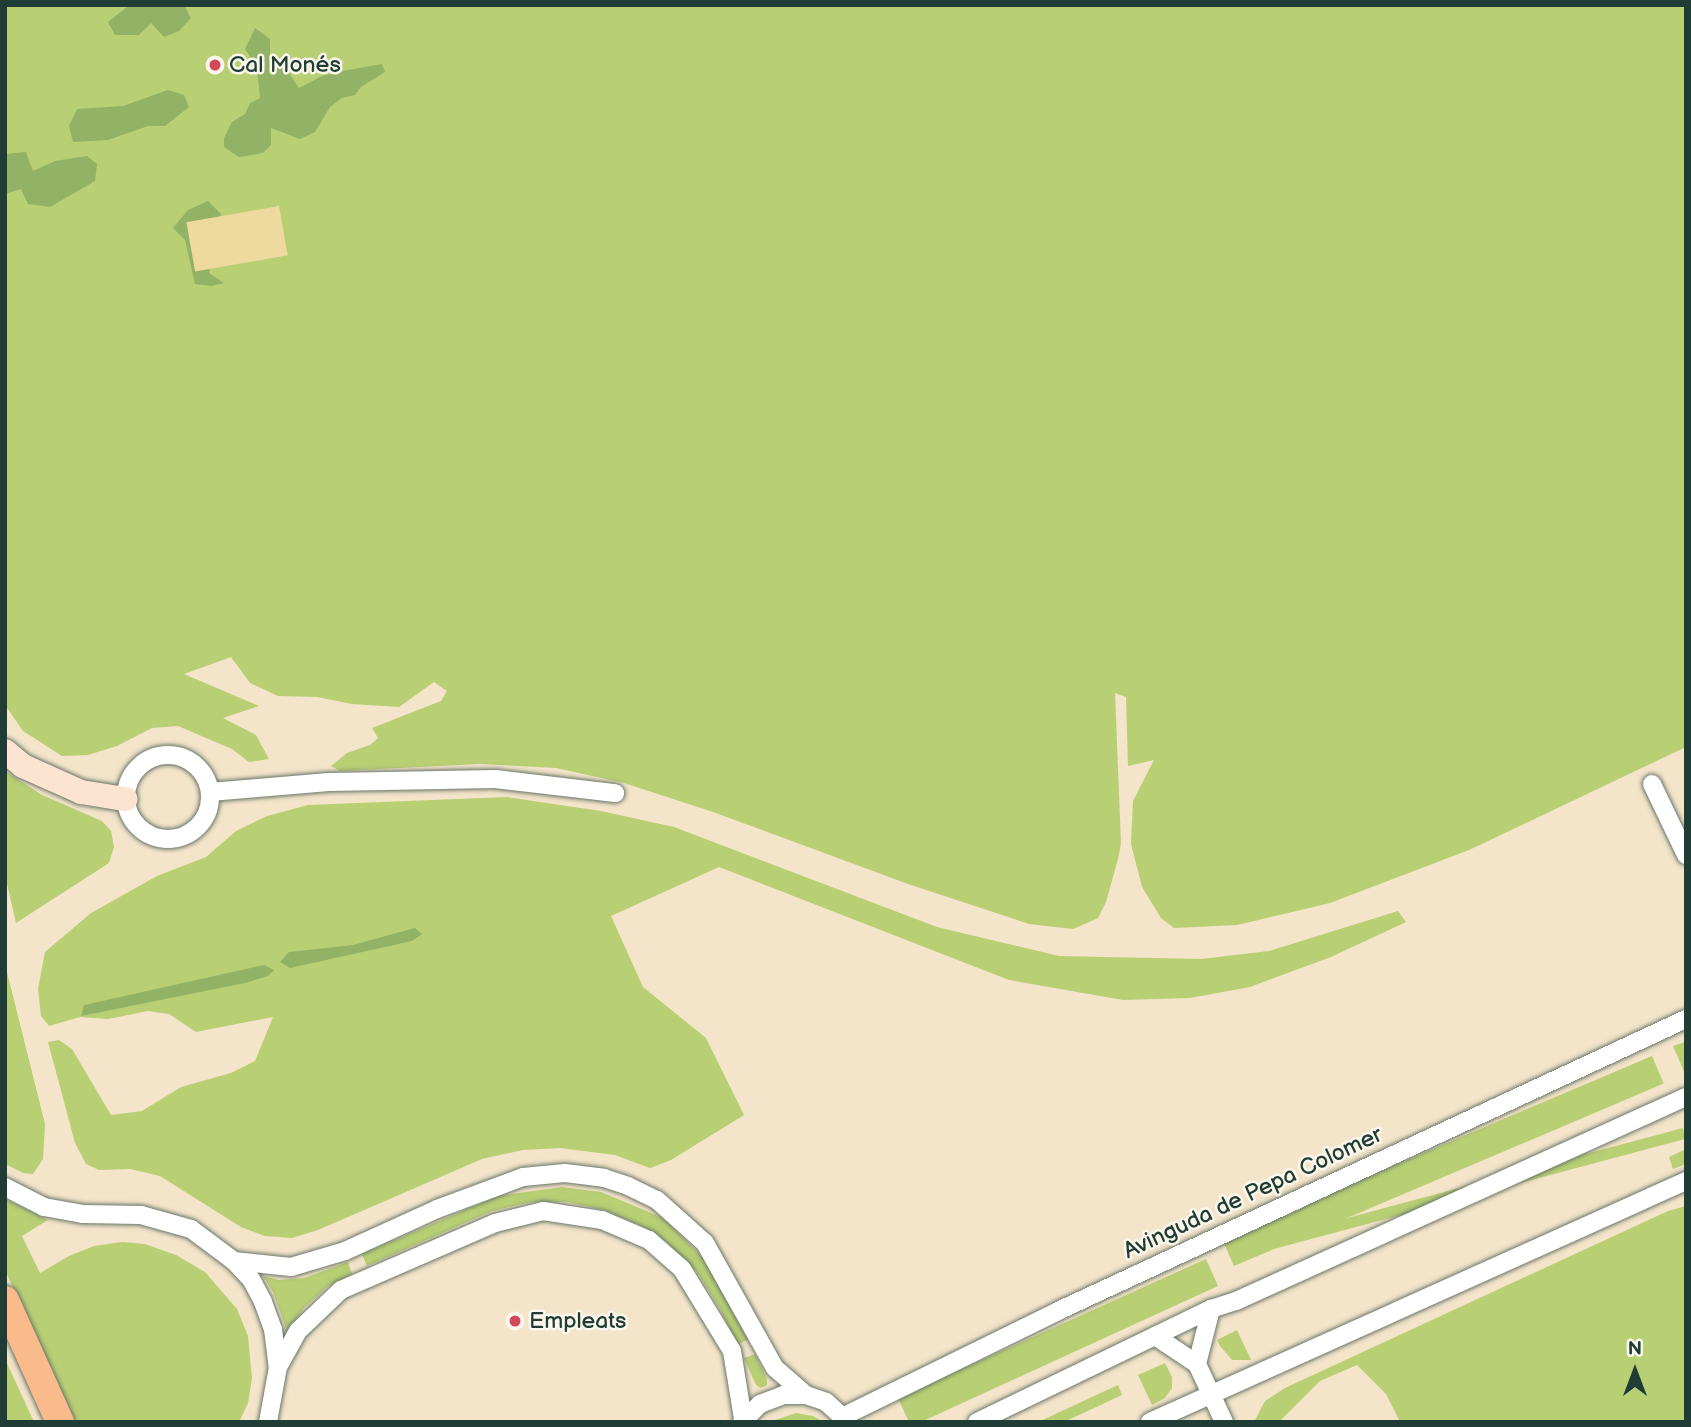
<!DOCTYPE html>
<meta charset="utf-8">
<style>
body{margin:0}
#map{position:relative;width:1691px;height:1427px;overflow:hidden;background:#f3e4ca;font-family:"Balsamiq Sans",sans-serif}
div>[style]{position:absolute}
.green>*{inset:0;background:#b9cf74;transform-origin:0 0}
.forest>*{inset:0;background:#92b266}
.sand>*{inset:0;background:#eeda9e;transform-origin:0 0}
.roads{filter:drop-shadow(0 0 2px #697768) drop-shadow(0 0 2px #697768)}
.street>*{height:18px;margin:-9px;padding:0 9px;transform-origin:9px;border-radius:9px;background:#fff}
.street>.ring{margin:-9px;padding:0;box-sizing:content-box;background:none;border:18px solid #fff;border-radius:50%}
.secondary>*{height:24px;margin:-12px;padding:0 12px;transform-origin:12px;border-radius:12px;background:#fde4d1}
.primary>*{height:28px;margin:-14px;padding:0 14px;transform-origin:14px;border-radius:14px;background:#fabb8c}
.dots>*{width:19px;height:19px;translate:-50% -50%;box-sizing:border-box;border:4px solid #fbf7ec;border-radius:50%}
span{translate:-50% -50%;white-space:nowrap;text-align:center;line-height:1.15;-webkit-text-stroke:5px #fbf7ec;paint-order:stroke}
.poi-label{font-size:23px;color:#1f3d34}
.left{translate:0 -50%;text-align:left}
.street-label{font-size:23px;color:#1f3d34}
.frame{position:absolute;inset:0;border:7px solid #1f3d34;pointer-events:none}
.north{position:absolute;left:1600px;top:1336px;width:70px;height:70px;-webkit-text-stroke:5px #fbf7ec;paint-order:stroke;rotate:0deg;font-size:19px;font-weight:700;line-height:28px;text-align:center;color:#1f3d34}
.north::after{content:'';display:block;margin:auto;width:24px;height:32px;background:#1f3d34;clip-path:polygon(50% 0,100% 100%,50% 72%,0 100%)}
</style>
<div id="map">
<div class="green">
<div style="clip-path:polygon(7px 5px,1686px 5px,1686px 747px,1469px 850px,1330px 903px,1237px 925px,1174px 928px,1161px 918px,1142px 887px,1131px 844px,1133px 801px,1154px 760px,1128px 766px,1126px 697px,1115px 693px,1121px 843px,1118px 859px,1106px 902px,1098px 918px,1073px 929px,1029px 924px,908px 884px,713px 812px,624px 783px,556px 768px,479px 764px,340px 771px,331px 766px,347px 753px,370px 745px,378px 738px,372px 728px,441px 701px,447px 691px,434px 682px,399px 707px,352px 704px,317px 697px,278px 696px,250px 683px,231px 657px,184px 674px,259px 706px,223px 718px,256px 735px,269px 759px,249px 762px,232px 749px,178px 726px,152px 728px,117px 746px,88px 755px,62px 756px,23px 731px,5px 705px)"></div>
<div style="clip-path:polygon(5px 771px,42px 795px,102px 821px,111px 831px,114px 847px,109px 863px,16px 923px,5px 875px)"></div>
<div style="clip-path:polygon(507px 797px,601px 811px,674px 827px,937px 927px,1059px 956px,1201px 959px,1269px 951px,1398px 911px,1406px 922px,1331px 957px,1250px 987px,1190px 998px,1123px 1000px,1009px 980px,719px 867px,611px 916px,643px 987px,706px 1038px,744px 1115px,671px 1160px,650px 1168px,615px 1155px,560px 1148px,523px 1150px,482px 1159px,318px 1230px,292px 1238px,265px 1236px,241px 1227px,160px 1176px,130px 1169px,99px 1170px,86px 1164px,75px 1143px,48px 1042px,59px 1040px,72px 1049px,111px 1115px,142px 1111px,181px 1087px,231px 1073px,255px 1061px,273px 1017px,196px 1032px,169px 1014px,148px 1011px,108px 1019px,80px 1017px,49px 1026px,41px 1016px,38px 989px,45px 952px,91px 913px,157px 876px,206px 857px,236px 831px,267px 816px,308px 805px)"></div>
<div style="clip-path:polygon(5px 964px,45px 1124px,43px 1159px,33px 1174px,23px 1173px,5px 1164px)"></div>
<div style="clip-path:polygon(1685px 1042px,1686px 1045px,1685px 1074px,1673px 1046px)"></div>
<div style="left:1652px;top:1056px;width:30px;height:467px;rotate:67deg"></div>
<div style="left:1683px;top:1128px;width:11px;height:465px;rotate:75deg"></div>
<div style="clip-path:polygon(1686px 1149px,1686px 1164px,1673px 1169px,1669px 1157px)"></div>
<div style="clip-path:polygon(562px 1187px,601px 1192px,663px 1218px,705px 1260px,749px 1339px,737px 1345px,719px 1307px,697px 1272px,667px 1243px,644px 1227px,604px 1210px,568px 1202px,531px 1202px,492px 1211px,367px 1266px,362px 1254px,498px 1196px)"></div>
<div style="clip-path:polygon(5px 1199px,48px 1220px,22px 1236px,40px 1273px,69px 1256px,94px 1246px,122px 1242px,145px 1244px,176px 1255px,205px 1272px,237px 1309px,248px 1336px,252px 1378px,248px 1403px,239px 1422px,74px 1422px,5px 1270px)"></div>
<div style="clip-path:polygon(1686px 1206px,1686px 1422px,1400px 1422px,1386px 1394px,1357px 1365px,1320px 1381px,1279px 1422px,1254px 1422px,1265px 1401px,1285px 1388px,1668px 1211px)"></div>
<div style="clip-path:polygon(1206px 1259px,1218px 1286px,921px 1422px,909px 1422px,898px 1398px)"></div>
<div style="clip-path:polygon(348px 1262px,352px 1274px,328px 1286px,304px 1308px,287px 1331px,273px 1292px,263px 1276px,279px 1280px,304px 1278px)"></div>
<div style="clip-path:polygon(1237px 1330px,1251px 1360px,1232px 1360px,1220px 1346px,1217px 1340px)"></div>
<div style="clip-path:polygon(755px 1354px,767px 1379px,767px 1385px,761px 1388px,756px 1385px,744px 1358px)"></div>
<div style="clip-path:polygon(5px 1359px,34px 1422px,5px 1422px)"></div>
<div style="clip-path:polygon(1165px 1363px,1172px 1377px,1172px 1388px,1165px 1398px,1152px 1405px,1138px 1375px)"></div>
<div style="clip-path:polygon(1118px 1385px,1122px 1395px,1064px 1422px,1038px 1422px)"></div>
<div style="clip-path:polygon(796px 1413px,813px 1416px,824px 1422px,769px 1422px)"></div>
</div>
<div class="forest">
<div style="clip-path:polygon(148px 5px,184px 5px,191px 18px,179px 31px,164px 37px,151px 23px,139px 35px,115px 35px,108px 22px,127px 7px)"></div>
<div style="clip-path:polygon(255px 28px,270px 39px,270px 60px,289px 73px,299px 88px,322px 76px,348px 70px,382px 64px,385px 72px,361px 87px,355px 95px,342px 98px,330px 107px,315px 132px,300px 139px,271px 128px,271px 145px,263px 153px,239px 157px,224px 147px,224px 138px,232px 122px,245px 114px,250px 103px,260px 98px,257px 67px,245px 49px)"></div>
<div style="clip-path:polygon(168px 90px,184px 95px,189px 107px,165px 126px,148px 126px,108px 140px,73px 142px,69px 126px,77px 109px,123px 106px)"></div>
<div style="clip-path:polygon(26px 152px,33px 171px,55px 161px,87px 156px,97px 164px,95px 181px,50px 207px,28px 204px,21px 189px,5px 194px,5px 154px)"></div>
<div style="clip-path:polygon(208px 201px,221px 214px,209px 273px,224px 283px,212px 286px,195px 284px,185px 240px,173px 228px,188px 210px)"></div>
<div style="clip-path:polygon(415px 928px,422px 934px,412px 941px,290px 968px,280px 962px,289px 952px,353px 945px)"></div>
<div style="clip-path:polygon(264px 965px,274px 970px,268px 976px,245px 983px,81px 1016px,84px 1005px)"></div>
</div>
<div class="sand">
<div style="left:279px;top:206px;width:50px;height:94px;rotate:80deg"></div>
</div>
<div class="roads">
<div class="street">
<div class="ring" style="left:126px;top:755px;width:66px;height:66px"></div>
<div style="left:1652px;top:784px;width:79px;rotate:64.4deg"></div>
<div style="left:210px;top:792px;width:119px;rotate:-4.8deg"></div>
<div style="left:329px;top:782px;width:166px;rotate:-1deg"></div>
<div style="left:495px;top:779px;width:121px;rotate:6.7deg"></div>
<div style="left:5px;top:1187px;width:44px;rotate:27.1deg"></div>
<div style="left:44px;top:1207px;width:39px;rotate:10deg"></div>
<div style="left:82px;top:1214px;width:59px;rotate:1deg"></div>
<div style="left:141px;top:1215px;width:52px;rotate:15.6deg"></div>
<div style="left:191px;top:1229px;width:54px;rotate:36.7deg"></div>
<div style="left:234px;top:1261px;width:57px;rotate:6deg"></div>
<div style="left:291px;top:1267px;width:56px;rotate:-16.5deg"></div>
<div style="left:345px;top:1251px;width:101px;rotate:-24.5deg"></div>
<div style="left:437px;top:1209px;width:92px;rotate:-20.4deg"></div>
<div style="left:523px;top:1177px;width:42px;rotate:-5.4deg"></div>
<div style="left:565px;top:1173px;width:39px;rotate:7deg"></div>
<div style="left:604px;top:1178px;width:25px;rotate:18deg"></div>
<div style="left:628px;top:1186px;width:32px;rotate:26deg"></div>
<div style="left:657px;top:1200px;width:64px;rotate:41.9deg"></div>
<div style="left:705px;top:1243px;width:143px;rotate:60.8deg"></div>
<div style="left:775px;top:1368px;width:41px;rotate:41.1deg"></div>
<div style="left:234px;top:1261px;width:25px;rotate:47deg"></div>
<div style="left:251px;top:1279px;width:26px;rotate:62deg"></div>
<div style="left:263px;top:1302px;width:29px;rotate:70deg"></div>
<div style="left:273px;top:1329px;width:38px;rotate:83deg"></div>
<div style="left:1155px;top:1336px;width:50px;rotate:33.7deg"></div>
<div style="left:1197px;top:1364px;width:64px;rotate:65deg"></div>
<div style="left:1197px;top:1364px;width:57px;rotate:-75.7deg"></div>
<div style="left:844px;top:1416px;width:238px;rotate:-26.1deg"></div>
<div style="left:1058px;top:1311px;width:693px;rotate:-24.94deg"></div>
<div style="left:268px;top:1422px;width:56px;rotate:-79.7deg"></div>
<div style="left:278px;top:1367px;width:41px;rotate:-60.9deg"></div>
<div style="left:298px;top:1331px;width:59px;rotate:-43.6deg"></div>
<div style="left:341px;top:1290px;width:168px;rotate:-23.5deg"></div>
<div style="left:495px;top:1223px;width:49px;rotate:-14deg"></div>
<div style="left:543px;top:1211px;width:60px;rotate:8.7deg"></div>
<div style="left:602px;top:1220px;width:51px;rotate:23.1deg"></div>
<div style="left:649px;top:1240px;width:44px;rotate:41.3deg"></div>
<div style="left:682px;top:1269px;width:96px;rotate:58.6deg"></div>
<div style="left:732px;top:1351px;width:69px;rotate:80.8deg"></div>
<div style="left:742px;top:1422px;width:25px;rotate:-45deg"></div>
<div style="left:760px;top:1404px;width:25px;rotate:-21deg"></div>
<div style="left:783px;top:1395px;width:23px"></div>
<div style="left:806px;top:1395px;width:21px;rotate:19deg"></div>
<div style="left:826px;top:1402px;width:30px;rotate:42deg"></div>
<div style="left:977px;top:1422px;width:260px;rotate:-25.8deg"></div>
<div style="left:1211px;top:1309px;width:26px;rotate:-18deg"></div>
<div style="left:1236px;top:1301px;width:494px;rotate:-24.4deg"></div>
<div style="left:1150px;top:1422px;width:588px;rotate:-24.21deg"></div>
</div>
<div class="secondary">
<div style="left:5px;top:751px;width:23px;rotate:40deg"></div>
<div style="left:23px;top:766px;width:64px;rotate:24.1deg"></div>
<div style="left:81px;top:792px;width:45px;rotate:9deg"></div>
</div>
<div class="primary">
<div style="left:5px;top:1300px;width:134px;rotate:65.7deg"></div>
</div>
</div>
<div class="dots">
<div style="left:215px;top:65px;background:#d1495b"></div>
<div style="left:515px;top:1321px;background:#d1495b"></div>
</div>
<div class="poi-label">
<span class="left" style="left:229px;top:65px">Cal Monés</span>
<span class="left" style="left:529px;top:1321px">Empleats</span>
</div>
<div class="street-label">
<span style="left:1253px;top:1193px;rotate:-25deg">Avinguda de Pepa Colomer</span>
</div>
<div class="frame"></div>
<div class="north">N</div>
</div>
